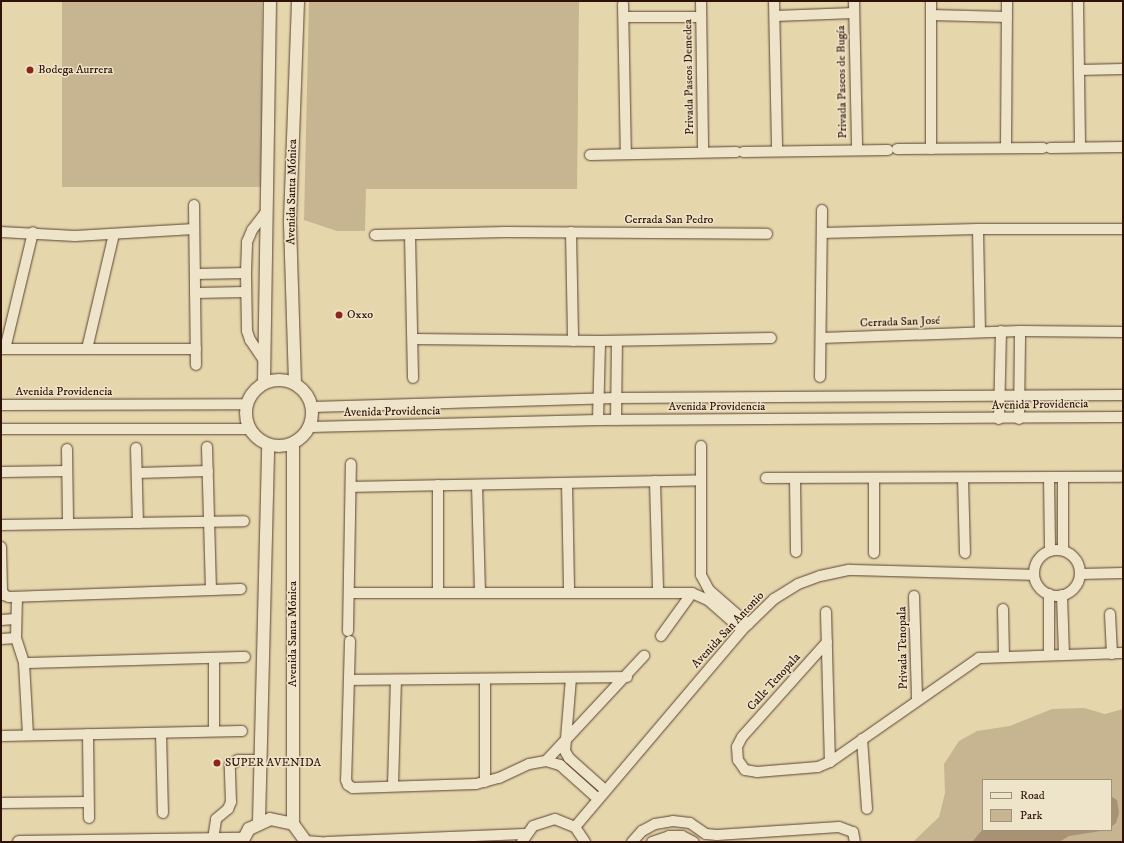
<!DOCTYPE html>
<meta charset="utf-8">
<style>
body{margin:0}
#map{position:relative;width:1124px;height:843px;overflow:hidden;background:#e5d6ac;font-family:"IM FELL DW Pica",serif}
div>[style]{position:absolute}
.green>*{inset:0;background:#c6b590;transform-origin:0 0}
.water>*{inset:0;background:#a79374}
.roads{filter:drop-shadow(0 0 1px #5c4230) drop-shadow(0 0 1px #5c4230)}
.minor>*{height:10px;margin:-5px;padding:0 5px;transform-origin:5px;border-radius:5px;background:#eee4c9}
.minor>.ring{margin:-5px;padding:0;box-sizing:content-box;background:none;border:10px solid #eee4c9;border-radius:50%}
.tertiary>*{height:12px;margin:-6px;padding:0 6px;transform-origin:6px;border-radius:6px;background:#eee4c9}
.tertiary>.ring{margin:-6px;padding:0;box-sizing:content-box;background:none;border:12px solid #eee4c9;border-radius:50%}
.dots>*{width:11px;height:11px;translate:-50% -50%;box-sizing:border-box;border:2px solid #eee4c9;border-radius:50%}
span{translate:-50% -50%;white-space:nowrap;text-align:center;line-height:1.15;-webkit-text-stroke:3px #eee4c9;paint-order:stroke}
.poi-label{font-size:12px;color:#2e1107}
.left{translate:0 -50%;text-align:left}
.street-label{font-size:12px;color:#2e1107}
.frame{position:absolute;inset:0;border:2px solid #2e1107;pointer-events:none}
.legend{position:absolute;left:982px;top:779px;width:130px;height:52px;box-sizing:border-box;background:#eee4c9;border:1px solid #a1907b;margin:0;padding:5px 7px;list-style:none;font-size:12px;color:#2e1107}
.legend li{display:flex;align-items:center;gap:8px;height:20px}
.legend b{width:20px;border:1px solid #a1907b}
</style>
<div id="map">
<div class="green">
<div style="left:62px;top:1px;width:200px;height:186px"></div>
<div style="clip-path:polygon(309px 1px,579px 1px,577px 189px,366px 189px,365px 231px,337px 231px,304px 220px)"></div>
<div style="clip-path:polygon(evenodd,1084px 708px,1105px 714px,1123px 709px,1123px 842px,907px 842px,914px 841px,939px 817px,945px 793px,944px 764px,959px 741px,977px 731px,1010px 726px,1052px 709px,1084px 708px,983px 780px,1111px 780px,1111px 830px,983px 830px,983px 780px)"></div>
</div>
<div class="water">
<div style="clip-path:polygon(1111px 796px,1117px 800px,1119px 813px,1116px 823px,1111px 827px)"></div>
<div style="clip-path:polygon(983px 829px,983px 830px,1107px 830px,1069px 836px,1059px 842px,972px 842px)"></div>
</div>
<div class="roads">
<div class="minor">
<div style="left:701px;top:1px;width:151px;rotate:89.2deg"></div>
<div style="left:854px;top:1px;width:149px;rotate:88.8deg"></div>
<div style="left:931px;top:1px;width:148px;rotate:90deg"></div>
<div style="left:1078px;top:1px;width:146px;rotate:89.2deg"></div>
<div style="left:774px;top:2px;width:149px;rotate:88.8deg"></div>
<div style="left:623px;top:4px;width:150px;rotate:88.9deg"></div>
<div style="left:931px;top:15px;width:76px;rotate:1.5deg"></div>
<div style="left:775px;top:16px;width:79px;rotate:-2.2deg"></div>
<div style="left:624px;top:17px;width:77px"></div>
<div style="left:1079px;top:70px;width:44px;rotate:-1.3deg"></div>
<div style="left:1006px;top:148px;width:147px;rotate:-89.6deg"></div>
<div style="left:1050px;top:148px;width:73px;rotate:-0.8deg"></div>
<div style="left:897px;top:149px;width:146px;rotate:-0.4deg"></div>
<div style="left:743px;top:152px;width:145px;rotate:-0.8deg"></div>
<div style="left:590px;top:155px;width:146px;rotate:-1.2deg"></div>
<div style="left:194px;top:205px;width:160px;rotate:89.3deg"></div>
<div style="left:978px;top:229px;width:103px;rotate:88.9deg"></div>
<div style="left:1px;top:232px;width:74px;rotate:3.1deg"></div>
<div style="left:75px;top:236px;width:119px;rotate:-3.4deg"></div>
<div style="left:571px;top:232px;width:109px;rotate:88.9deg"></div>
<div style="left:822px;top:233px;width:156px;rotate:-1.5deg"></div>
<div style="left:978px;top:229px;width:145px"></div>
<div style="left:375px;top:235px;width:130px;rotate:-1.3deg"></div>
<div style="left:505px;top:232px;width:262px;rotate:0.4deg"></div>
<div style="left:410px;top:235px;width:143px;rotate:88.8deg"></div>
<div style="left:195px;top:274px;width:51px;rotate:-1.1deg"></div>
<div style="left:195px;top:293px;width:51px;rotate:-1.1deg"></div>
<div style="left:821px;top:338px;width:199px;rotate:-2deg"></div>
<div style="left:1020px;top:331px;width:103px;rotate:0.6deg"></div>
<div style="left:413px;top:339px;width:187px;rotate:0.6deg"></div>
<div style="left:600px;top:341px;width:171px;rotate:-1deg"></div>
<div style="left:1px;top:349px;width:195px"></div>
<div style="left:5px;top:349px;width:120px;rotate:-76.5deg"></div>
<div style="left:87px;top:349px;width:118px;rotate:-76.8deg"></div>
<div style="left:265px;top:362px;width:27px;rotate:-124deg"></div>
<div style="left:250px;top:340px;width:9px;rotate:-108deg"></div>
<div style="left:247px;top:331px;width:58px;rotate:-91deg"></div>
<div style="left:246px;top:273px;width:31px;rotate:-88deg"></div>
<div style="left:247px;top:242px;width:13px;rotate:-67deg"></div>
<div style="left:252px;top:230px;width:24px;rotate:-52deg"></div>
<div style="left:820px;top:377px;width:167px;rotate:-89.3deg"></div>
<div style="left:1px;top:405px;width:246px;rotate:-0.2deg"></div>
<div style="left:313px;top:407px;width:303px;rotate:-1.7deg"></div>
<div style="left:616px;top:398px;width:507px;rotate:-0.34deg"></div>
<div style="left:999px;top:419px;width:88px;rotate:-88.7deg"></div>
<div style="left:1019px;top:419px;width:88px;rotate:-89.3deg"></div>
<div style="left:598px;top:420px;width:79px;rotate:-88.5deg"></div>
<div style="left:616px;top:420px;width:79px;rotate:-89.3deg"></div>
<div style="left:310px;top:427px;width:288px;rotate:-1.4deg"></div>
<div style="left:598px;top:420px;width:525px;rotate:-0.33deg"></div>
<div style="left:1px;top:429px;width:248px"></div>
<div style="left:701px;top:446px;width:129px;rotate:90deg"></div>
<div style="left:701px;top:575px;width:17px;rotate:62deg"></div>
<div style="left:709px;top:590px;width:52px;rotate:41.1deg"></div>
<div style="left:207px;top:447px;width:143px;rotate:88.4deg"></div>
<div style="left:136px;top:448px;width:75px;rotate:88.5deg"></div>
<div style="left:67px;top:449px;width:75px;rotate:89.2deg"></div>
<div style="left:1px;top:472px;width:66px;rotate:-0.9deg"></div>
<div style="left:137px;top:473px;width:71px;rotate:-1.6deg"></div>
<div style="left:1049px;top:477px;width:74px;rotate:89.2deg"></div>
<div style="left:766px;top:478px;width:357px;rotate:-0.2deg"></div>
<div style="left:963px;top:478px;width:75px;rotate:88.5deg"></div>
<div style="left:795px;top:479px;width:73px;rotate:89.2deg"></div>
<div style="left:655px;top:481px;width:110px;rotate:88.4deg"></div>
<div style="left:567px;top:483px;width:109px;rotate:88.9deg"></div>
<div style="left:477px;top:485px;width:107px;rotate:88.4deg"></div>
<div style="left:351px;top:487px;width:350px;rotate:-1.1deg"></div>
<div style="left:1px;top:525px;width:243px;rotate:-0.9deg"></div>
<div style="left:1px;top:547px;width:43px;rotate:88.7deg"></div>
<div style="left:2px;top:590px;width:5px;rotate:68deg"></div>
<div style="left:4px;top:595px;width:5px;rotate:22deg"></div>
<div style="left:9px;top:597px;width:232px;rotate:-2deg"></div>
<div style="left:1063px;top:550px;width:73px;rotate:-90deg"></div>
<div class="ring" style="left:1034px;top:550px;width:36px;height:36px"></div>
<div style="left:874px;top:553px;width:74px;rotate:-90deg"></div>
<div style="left:1080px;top:574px;width:43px;rotate:-1.3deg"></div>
<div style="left:438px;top:592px;width:107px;rotate:-90deg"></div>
<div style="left:349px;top:593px;width:343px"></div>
<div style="left:692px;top:593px;width:17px;rotate:24deg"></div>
<div style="left:708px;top:600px;width:45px;rotate:41.4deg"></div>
<div style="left:1049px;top:594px;width:61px;rotate:90deg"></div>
<div style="left:1062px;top:595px;width:59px;rotate:88.1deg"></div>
<div style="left:914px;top:596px;width:104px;rotate:88.3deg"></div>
<div style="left:17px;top:597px;width:41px;rotate:91.4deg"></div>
<div style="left:16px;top:638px;width:26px;rotate:72deg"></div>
<div style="left:24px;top:663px;width:72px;rotate:86.8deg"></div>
<div style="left:1003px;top:609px;width:46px;rotate:88.8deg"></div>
<div style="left:826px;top:612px;width:150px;rotate:88.5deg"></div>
<div style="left:1110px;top:614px;width:40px;rotate:87.1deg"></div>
<div style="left:1px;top:620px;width:15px;rotate:-4deg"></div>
<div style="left:348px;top:631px;width:167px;rotate:-89deg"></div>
<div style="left:661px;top:636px;width:53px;rotate:-54.2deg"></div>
<div style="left:1px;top:639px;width:15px;rotate:-4deg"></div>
<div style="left:350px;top:641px;width:139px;rotate:91.6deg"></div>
<div style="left:346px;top:780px;width:5px;rotate:68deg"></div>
<div style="left:348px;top:785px;width:6px;rotate:31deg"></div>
<div style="left:353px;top:788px;width:123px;rotate:-1.9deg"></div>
<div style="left:476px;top:784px;width:24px;rotate:-15deg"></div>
<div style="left:499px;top:778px;width:33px;rotate:-25deg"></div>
<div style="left:529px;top:764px;width:17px;rotate:-10deg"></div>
<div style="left:546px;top:761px;width:15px;rotate:16deg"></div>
<div style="left:560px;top:765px;width:51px;rotate:41.8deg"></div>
<div style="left:827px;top:642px;width:127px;rotate:131.8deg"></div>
<div style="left:742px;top:737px;width:11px;rotate:117deg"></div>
<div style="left:737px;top:747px;width:13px;rotate:86deg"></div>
<div style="left:738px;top:760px;width:12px;rotate:55deg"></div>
<div style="left:745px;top:770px;width:12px;rotate:9deg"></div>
<div style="left:757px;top:772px;width:61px;rotate:-4.7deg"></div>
<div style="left:818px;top:767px;width:13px;rotate:-23deg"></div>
<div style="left:830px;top:762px;width:182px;rotate:-34.9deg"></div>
<div style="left:979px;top:658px;width:144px;rotate:-2deg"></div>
<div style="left:214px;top:658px;width:73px;rotate:90deg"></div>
<div style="left:24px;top:663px;width:221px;rotate:-1.6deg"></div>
<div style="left:571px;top:678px;width:73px;rotate:94.7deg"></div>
<div style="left:565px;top:751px;width:8px;rotate:60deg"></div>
<div style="left:569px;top:758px;width:48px;rotate:41.6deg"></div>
<div style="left:349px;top:680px;width:278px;rotate:-0.6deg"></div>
<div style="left:161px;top:733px;width:80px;rotate:88.6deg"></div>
<div style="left:88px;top:734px;width:84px;rotate:89.3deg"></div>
<div style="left:3px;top:736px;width:239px;rotate:-1.2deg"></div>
<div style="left:862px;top:739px;width:70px;rotate:85.9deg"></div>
<div style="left:546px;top:761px;width:144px;rotate:-47deg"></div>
<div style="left:485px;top:782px;width:103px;rotate:-90deg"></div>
<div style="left:393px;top:786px;width:105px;rotate:-88.4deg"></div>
<div style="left:1px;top:803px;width:87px;rotate:-0.7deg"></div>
<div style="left:575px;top:827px;width:258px;rotate:-49.7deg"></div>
<div style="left:742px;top:630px;width:45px;rotate:-44.1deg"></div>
<div style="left:774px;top:599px;width:28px;rotate:-32deg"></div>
<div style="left:798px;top:584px;width:23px;rotate:-20deg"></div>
<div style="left:820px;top:576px;width:30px;rotate:-12deg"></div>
<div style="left:849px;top:570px;width:185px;rotate:1.5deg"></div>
<div style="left:213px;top:839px;width:20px;rotate:-81deg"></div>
<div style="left:216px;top:819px;width:16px;rotate:-40deg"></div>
<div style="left:228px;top:809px;width:8px;rotate:-67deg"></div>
<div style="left:231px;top:802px;width:37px;rotate:-92deg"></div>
<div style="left:230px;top:765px;width:9px;rotate:-32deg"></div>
<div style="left:238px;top:760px;width:22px"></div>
<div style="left:306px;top:841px;width:16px;rotate:4deg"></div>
<div style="left:326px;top:842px;width:199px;rotate:-2.3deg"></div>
<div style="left:522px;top:842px;width:19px;rotate:-55deg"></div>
<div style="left:533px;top:826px;width:23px;rotate:-18deg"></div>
<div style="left:555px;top:819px;width:22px;rotate:22deg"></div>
<div style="left:575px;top:827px;width:18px;rotate:56deg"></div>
<div style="left:632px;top:842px;width:15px;rotate:-48deg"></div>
<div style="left:642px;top:831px;width:15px;rotate:-28deg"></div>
<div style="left:655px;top:824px;width:18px;rotate:-9deg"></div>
<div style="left:673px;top:821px;width:17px;rotate:7deg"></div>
<div style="left:690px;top:823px;width:19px;rotate:35deg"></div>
<div style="left:706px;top:834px;width:11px;rotate:5deg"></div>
<div style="left:717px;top:835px;width:122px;rotate:-3.8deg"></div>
<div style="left:839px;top:827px;width:15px;rotate:20deg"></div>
<div style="left:853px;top:832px;width:10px;rotate:79deg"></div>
<div style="left:652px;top:842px;width:18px;rotate:-19deg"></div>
<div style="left:669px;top:836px;width:13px"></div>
<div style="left:682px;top:836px;width:13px;rotate:27deg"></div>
</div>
<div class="tertiary">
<div class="ring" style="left:246px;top:380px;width:54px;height:54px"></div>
<div style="left:264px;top:383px;width:382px;rotate:-89.1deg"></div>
<div style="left:295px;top:383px;width:163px;rotate:-91.8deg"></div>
<div style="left:290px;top:220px;width:219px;rotate:-87.9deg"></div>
<div style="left:293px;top:444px;width:380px;rotate:90deg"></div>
<div style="left:259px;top:822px;width:377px;rotate:-88.6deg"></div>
<div style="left:19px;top:842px;width:224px;rotate:-0.8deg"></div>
<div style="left:242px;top:842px;width:15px;rotate:-62deg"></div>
<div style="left:249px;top:829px;width:23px;rotate:-25deg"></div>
<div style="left:270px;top:819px;width:24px;rotate:12deg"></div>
<div style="left:293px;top:824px;width:22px;rotate:54deg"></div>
</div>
</div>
<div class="dots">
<div style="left:30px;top:70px;background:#8f2418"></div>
<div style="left:339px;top:315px;background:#8f2418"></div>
<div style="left:217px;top:763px;background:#8f2418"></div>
</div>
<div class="poi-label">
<span class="left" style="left:38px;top:70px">Bodega Aurrera</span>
<span class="left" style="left:347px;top:315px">Oxxo</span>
<span class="left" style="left:225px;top:763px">SUPER AVENIDA</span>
</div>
<div class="street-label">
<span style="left:689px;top:77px;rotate:-91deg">Privada Paseos Demedea</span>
<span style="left:842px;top:82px;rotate:-91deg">Privada Paseos de Bugía</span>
<span style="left:292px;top:192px;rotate:-89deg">Avenida Santa Mónica</span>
<span style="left:669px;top:220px">Cerrada San Pedro</span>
<span style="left:900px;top:322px;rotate:-2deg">Cerrada San José</span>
<span style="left:64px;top:392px">Avenida Providencia</span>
<span style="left:1040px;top:405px;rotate:-1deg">Avenida Providencia</span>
<span style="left:717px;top:407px">Avenida Providencia</span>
<span style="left:392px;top:412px;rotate:-1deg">Avenida Providencia</span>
<span style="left:728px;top:630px;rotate:-47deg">Avenida San Antonio</span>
<span style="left:293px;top:634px;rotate:-90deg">Avenida Santa Mónica</span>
<span style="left:903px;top:648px;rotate:-91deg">Privada Tenopala</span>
<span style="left:774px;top:682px;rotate:-48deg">Calle Tenopala</span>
</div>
<div class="frame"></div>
<ul class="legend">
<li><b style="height:5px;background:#eee4c9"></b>Road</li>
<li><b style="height:11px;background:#c6b590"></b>Park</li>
</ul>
</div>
